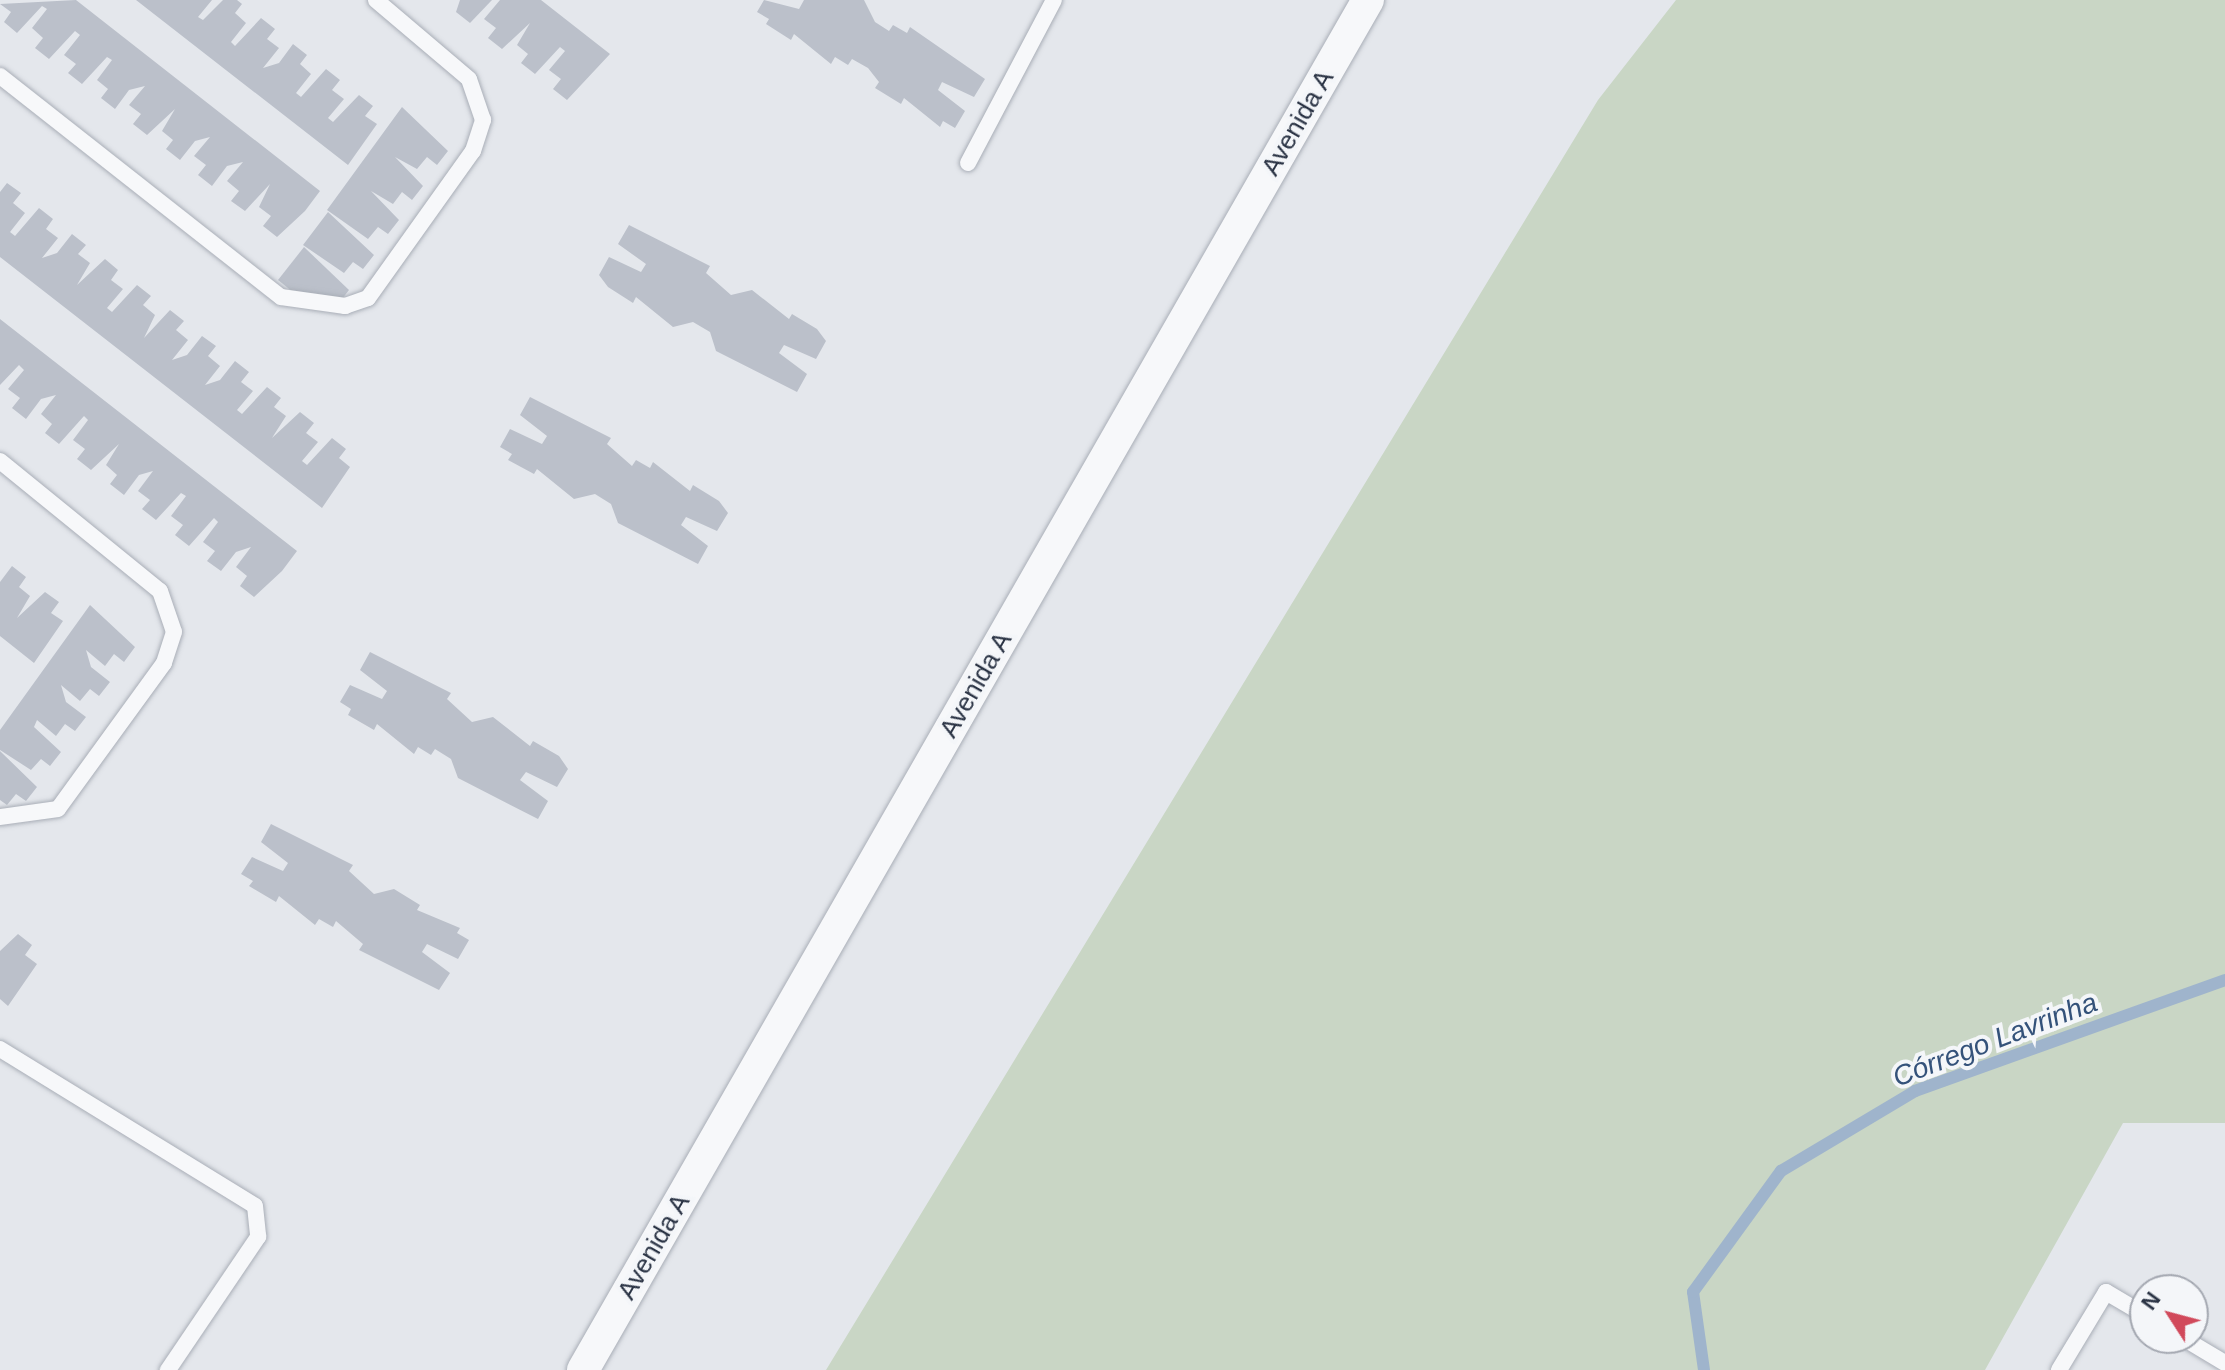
<!DOCTYPE html>
<meta charset="utf-8">
<style>
body{margin:0}
#map{position:relative;width:2225px;height:1370px;overflow:hidden;background:#e4e7ec;font-family:Helvetica,sans-serif}
div>[style]{position:absolute}
.green>*{inset:0;background:#c9d6c5}
.stream>*{height:12px;margin:-6px;padding:0 6px;transform-origin:6px;border-radius:6px;background:#9fb4cc}
.building>*{inset:0;background:#bbc0ca}
.roads{filter:drop-shadow(0 0 2px #a9aeb7) drop-shadow(0 0 2px #a9aeb7)}
.lane>*{height:16px;margin:-8px;padding:0 8px;transform-origin:8px;border-radius:8px;background:#f7f8fa}
.street>*{height:32px;margin:-16px;padding:0 16px;transform-origin:16px;border-radius:16px;background:#f7f8fa}
span{translate:-50% -50%;white-space:nowrap;text-align:center;line-height:1.15;-webkit-text-stroke:8px #f4f6f9;paint-order:stroke}
.street-label{font-size:26px;color:#2b3445}
.water-label{font-size:28px;color:#34527a;font-style:italic}
.north{position:absolute;left:2129px;top:1274px;width:80px;height:80px;box-sizing:border-box;background:#f4f6f9;border:2px solid #a4a8b1;border-radius:50%;rotate:306deg;font-size:22px;font-weight:700;line-height:32px;text-align:center;color:#2b3445}
.north::after{content:'';display:block;margin:auto;width:28px;height:36px;background:#d1495b;clip-path:polygon(50% 0,100% 100%,50% 72%,0 100%)}
</style>
<div id="map">
<div class="green">
<div style="clip-path:polygon(1676px 0,2225px 0,2225px 1123px,2123px 1123px,1985px 1370px,826px 1370px,1598px 100px)"></div>
</div>
<div class="stream">
<div style="left:1704px;top:1370px;width:79px;rotate:-98deg"></div>
<div style="left:1693px;top:1292px;width:150px;rotate:-54deg"></div>
<div style="left:1781px;top:1171px;width:156px;rotate:-30.8deg"></div>
<div style="left:1915px;top:1091px;width:329px;rotate:-19.7deg"></div>
</div>
<div class="building">
<div style="clip-path:polygon(76px 0,320px 191px,305px 211px,277px 237px,263px 226px,271px 216px,259px 207px,270px 184px,245px 211px,231px 201px,239px 191px,227px 181px,243px 162px,227px 166px,212px 186px,198px 175px,206px 165px,194px 156px,210px 137px,195px 141px,180px 160px,166px 149px,173px 140px,162px 131px,175px 109px,147px 135px,133px 124px,141px 114px,129px 105px,145px 86px,129px 90px,115px 109px,101px 98px,108px 89px,97px 80px,112px 60px,107px 57px,82px 84px,68px 73px,76px 64px,64px 55px,80px 35px,75px 31px,49px 59px,35px 48px,43px 38px,32px 28px,47px 9px,42px 6px,17px 33px,4px 22px,11px 12px,0 4px)"></div>
<div style="clip-path:polygon(136px 0,212px 0,198px 17px,203px 20px,223px 0,237px 0,242px 4px,235px 13px,246px 23px,231px 42px,235px 46px,261px 18px,275px 29px,267px 39px,279px 48px,263px 68px,279px 63px,293px 44px,307px 55px,300px 64px,311px 74px,296px 93px,301px 97px,326px 69px,340px 80px,332px 90px,344px 99px,328px 118px,333px 122px,359px 95px,373px 106px,365px 116px,377px 124px,348px 165px)"></div>
<div style="clip-path:polygon(460px 0,492px 0,470px 23px,456px 12px)"></div>
<div style="clip-path:polygon(500px 0,541px 0,610px 54px,567px 100px,553px 89px,561px 79px,549px 70px,565px 51px,560px 47px,535px 74px,521px 63px,528px 54px,517px 45px,530px 23px,502px 49px,488px 38px,496px 28px,484px 19px)"></div>
<div style="clip-path:polygon(764px 0,799px 9px,804px 0,864px 0,875px 22px,889px 31px,893px 25px,907px 33px,910px 27px,985px 79px,974px 97px,942px 82px,938px 90px,965px 111px,955px 128px,943px 121px,940px 127px,904px 98px,901px 104px,875px 88px,879px 82px,868px 68px,852px 59px,848px 65px,835px 57px,831px 64px,794px 34px,791px 40px,766px 24px,769px 19px,757px 12px)"></div>
<div style="clip-path:polygon(402px 107px,448px 151px,437px 165px,427px 157px,417px 169px,395px 157px,423px 186px,412px 200px,402px 192px,393px 204px,371px 191px,399px 220px,388px 234px,378px 227px,368px 239px,327px 210px)"></div>
<div style="clip-path:polygon(7px 183px,21px 193px,13px 203px,25px 213px,10px 232px,15px 236px,39px 208px,53px 219px,46px 229px,58px 238px,42px 258px,57px 253px,72px 234px,86px 245px,78px 254px,90px 263px,77px 285px,105px 259px,118px 270px,111px 280px,123px 289px,107px 308px,112px 312px,137px 285px,151px 296px,143px 305px,155px 315px,144px 338px,170px 310px,184px 321px,176px 330px,188px 340px,172px 360px,187px 355px,202px 336px,216px 346px,208px 356px,220px 366px,205px 385px,220px 380px,235px 361px,249px 372px,241px 382px,253px 391px,237px 410px,242px 414px,267px 387px,281px 398px,274px 407px,286px 416px,272px 438px,300px 412px,314px 423px,306px 433px,318px 442px,302px 461px,307px 465px,332px 438px,346px 449px,339px 458px,350px 467px,322px 508px,0 257px,0 192px)"></div>
<div style="clip-path:polygon(328px 212px,374px 255px,363px 269px,353px 262px,344px 273px,303px 245px)"></div>
<div style="clip-path:polygon(629px 225px,710px 266px,706px 273px,731px 295px,752px 290px,789px 319px,792px 314px,817px 329px,826px 341px,816px 359px,784px 345px,779px 353px,807px 374px,797px 392px,716px 351px,710px 332px,693px 322px,673px 327px,636px 297px,633px 303px,608px 287px,599px 275px,609px 257px,641px 272px,646px 264px,618px 244px)"></div>
<div style="clip-path:polygon(304px 247px,349px 290px,338px 304px,298px 296px,278px 280px)"></div>
<div style="clip-path:polygon(0 319px,297px 551px,282px 571px,254px 597px,240px 586px,247px 576px,236px 567px,251px 547px,236px 552px,221px 571px,207px 561px,215px 551px,203px 542px,218px 522px,214px 518px,189px 546px,175px 535px,183px 525px,171px 516px,186px 496px,181px 493px,156px 520px,142px 509px,150px 500px,138px 491px,153px 471px,139px 475px,124px 495px,110px 484px,117px 475px,106px 465px,119px 444px,91px 470px,77px 459px,85px 449px,73px 440px,88px 420px,84px 416px,59px 444px,45px 433px,52px 424px,41px 414px,56px 395px,41px 399px,26px 419px,12px 408px,20px 398px,8px 389px,24px 370px,19px 365px,0 385px)"></div>
<div style="clip-path:polygon(530px 397px,611px 438px,607px 444px,632px 466px,636px 460px,650px 468px,653px 462px,690px 491px,693px 485px,719px 501px,728px 513px,717px 531px,686px 517px,681px 525px,708px 546px,698px 564px,618px 523px,611px 504px,595px 494px,574px 499px,537px 469px,534px 474px,508px 460px,512px 454px,500px 447px,510px 429px,542px 444px,547px 436px,520px 415px)"></div>
<div style="clip-path:polygon(12px 566px,26px 577px,19px 587px,30px 596px,17px 618px,45px 592px,59px 602px,51px 613px,63px 621px,34px 663px,0 636px,0 582px)"></div>
<div style="clip-path:polygon(90px 605px,135px 647px,124px 662px,114px 654px,105px 666px,86px 650px,91px 667px,110px 682px,99px 696px,90px 689px,80px 701px,61px 685px,66px 702px,86px 717px,75px 731px,65px 724px,56px 736px,37px 720px,34px 727px,61px 752px,50px 766px,41px 759px,31px 770px,0 750px,0 730px)"></div>
<div style="clip-path:polygon(370px 652px,451px 693px,447px 699px,472px 722px,493px 717px,530px 746px,533px 741px,559px 756px,568px 769px,557px 787px,526px 772px,520px 780px,548px 801px,538px 819px,458px 778px,451px 759px,435px 749px,431px 755px,418px 747px,414px 754px,377px 724px,374px 730px,348px 715px,351px 709px,340px 702px,350px 685px,382px 699px,387px 691px,360px 670px)"></div>
<div style="clip-path:polygon(0 751px,37px 787px,26px 801px,16px 794px,7px 805px,0 800px)"></div>
<div style="clip-path:polygon(271px 824px,353px 865px,349px 871px,374px 894px,394px 889px,420px 905px,417px 910px,460px 928px,457px 933px,469px 940px,458px 959px,427px 944px,422px 952px,450px 973px,439px 990px,359px 950px,363px 944px,336px 921px,333px 927px,319px 919px,315px 925px,279px 896px,276px 902px,249px 886px,253px 881px,241px 874px,252px 857px,283px 871px,288px 863px,261px 842px)"></div>
<div style="clip-path:polygon(18px 934px,32px 945px,25px 955px,37px 964px,8px 1006px,0 999px,0 951px)"></div>
</div>
<div class="roads">
<div class="lane">
<div style="left:0;top:76px;width:357px;rotate:38.2deg"></div>
<div style="left:281px;top:297px;width:65px;rotate:8deg"></div>
<div style="left:345px;top:306px;width:24px;rotate:-19deg"></div>
<div style="left:368px;top:298px;width:181px;rotate:-54.5deg"></div>
<div style="left:473px;top:151px;width:33px;rotate:-72deg"></div>
<div style="left:483px;top:120px;width:43px;rotate:-108.9deg"></div>
<div style="left:469px;top:79px;width:122px;rotate:-139.7deg"></div>
<div style="left:968px;top:163px;width:184px;rotate:-62.2deg"></div>
<div style="left:0;top:461px;width:206px;rotate:39.1deg"></div>
<div style="left:160px;top:591px;width:43px;rotate:71.1deg"></div>
<div style="left:174px;top:632px;width:33px;rotate:108deg"></div>
<div style="left:164px;top:663px;width:180px;rotate:126deg"></div>
<div style="left:58px;top:809px;width:59px;rotate:172.1deg"></div>
<div style="left:0;top:1049px;width:299px;rotate:31.6deg"></div>
<div style="left:255px;top:1206px;width:31px;rotate:84deg"></div>
<div style="left:258px;top:1237px;width:161px;rotate:124.1deg"></div>
<div style="left:2183px;top:1338px;width:49px;rotate:30.8deg"></div>
<div style="left:2059px;top:1370px;width:91px;rotate:-58.9deg"></div>
<div style="left:2106px;top:1292px;width:45px;rotate:30.5deg"></div>
</div>
<div class="street">
<div style="left:583px;top:1370px;width:1579px;rotate:-60.19deg"></div>
</div>
</div>
<div class="street-label">
<span style="left:1298px;top:123px;rotate:-60deg">Avenida A</span>
<span style="left:976px;top:685px;rotate:-60deg">Avenida A</span>
<span style="left:654px;top:1247px;rotate:-60deg">Avenida A</span>
</div>
<div class="water-label">
<span style="left:1995px;top:1040px;rotate:-21deg">Córrego Lavrinha</span>
</div>
<div class="north">N</div>
</div>
